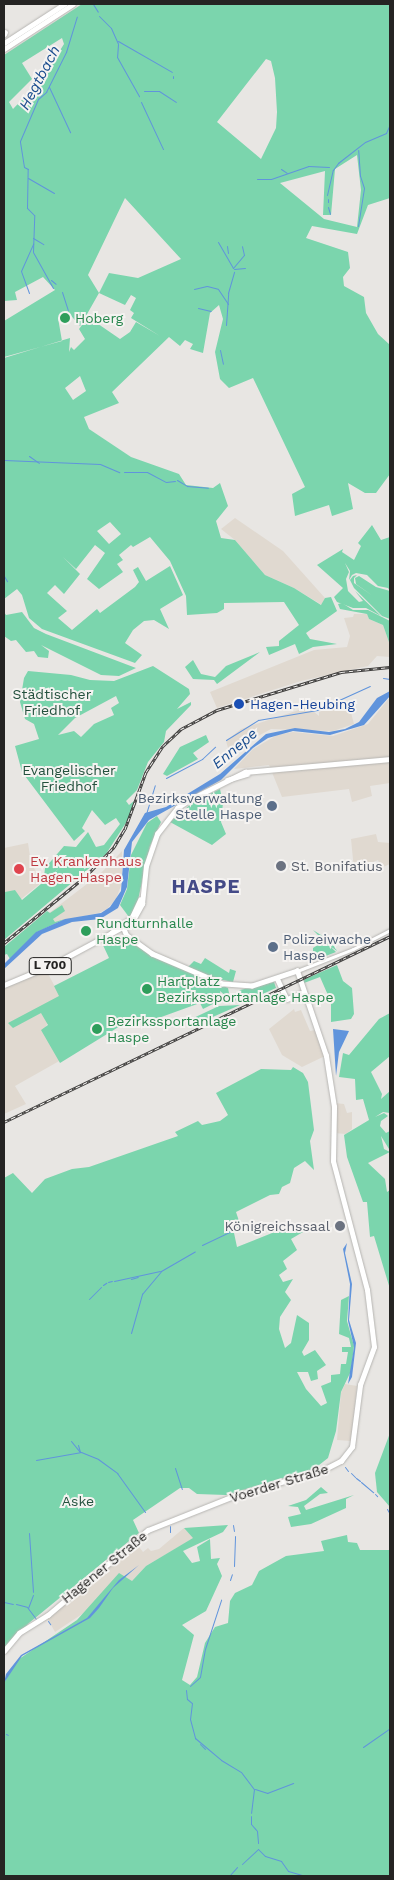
<!DOCTYPE html>
<meta charset="utf-8">
<style>
body{margin:0}
#map{position:relative;width:394px;height:1880px;overflow:hidden;background:#e8e6e3;font-family:"Work Sans",sans-serif}
div>[style]{position:absolute}
.built>*{inset:0;background:#e0d9d0}
.green>*{inset:0;background:#7bd5ad}
.water>*{inset:0;background:#6094dc}
.stream>*{height:1px;margin:-0.5px;padding:0 0.5px;transform-origin:0.5px;border-radius:0.5px;background:#6094dc}
.roads{filter:drop-shadow(0 0 1px #b6b5b2) drop-shadow(0 0 1px #b6b5b2)}
.minor>*{height:3px;margin:-1.5px;padding:0 1.5px;transform-origin:1.5px;border-radius:1.5px;background:#fff}
.major>*{height:4.5px;margin:-2.25px;padding:0 2.25px;transform-origin:2.25px;border-radius:2.25px;background:#fff}
.highway>*{height:5px;margin:-2.5px;padding:0 2.5px;transform-origin:2.5px;border-radius:2.5px;background:#fff}
.rail>*{height:3px;margin-top:-1.5px;transform-origin:0;background:repeating-linear-gradient(90deg,#f5f3f1 0 4px,#3c3b3a 0 8px);box-sizing:border-box;border-block:1px solid #3c3b3a}
.dots>*{width:14px;height:14px;translate:-50% -50%;box-sizing:border-box;border:2px solid #f5f3f1;border-radius:50%}
span{translate:-50% -50%;white-space:nowrap;text-align:center;line-height:1.15;-webkit-text-stroke:4px #f5f3f1;paint-order:stroke}
.shield-label span{padding:1px 4px;background:#f5f3f1;border:1px solid;border-radius:4px;-webkit-text-stroke-width:0}
.shield-label{font-size:12px;color:#252423;font-weight:700}
.leisure-label{font-size:14px;color:#27864d}
.left{translate:0 -50%;text-align:left}
.park-label{font-size:14px;color:#24513e}
.transit-label{font-size:14px;color:#164399}
.service-label{font-size:14px;color:#4e5e75}
.right{translate:-100% -50%;text-align:right}
.health-label{font-size:14px;color:#be3a42}
.worship-label{font-size:14px;color:#5b616d}
.street-label{font-size:14px;color:#252423}
.water-label{font-size:15px;color:#194c8e;font-style:italic}
.district-label{font-size:19px;color:#444a87;font-weight:700;letter-spacing:1px}
.frame{position:absolute;inset:0;border:5px solid #252423;pointer-events:none}
</style>
<div id="map">
<div class="built">
<div style="clip-path:polygon(235px 518px,283px 551px,325px 598px,322px 605px,294px 588px,265px 575px,235px 540px,221px 529px)"></div>
<div style="clip-path:polygon(354px 614px,367px 614px,369px 619px,383px 625px,390px 645px,390px 657px,377px 656px,368px 666px,301px 681px,217px 708px,210px 692px,314px 650px,347px 647px,350px 636px,344px 618px,353px 617px)"></div>
<div style="clip-path:polygon(390px 697px,390px 783px,370px 786px,372px 796px,352px 802px,349px 789px,282px 797px,269px 765px,234px 769px,253px 749px,277px 735px,293px 732px,333px 736px,368px 724px)"></div>
<div style="clip-path:polygon(348px 701px,354px 724px,333px 731px,271px 729px,249px 741px,231px 758px,226px 741px,241px 729px,308px 707px,319px 716px,319px 712px)"></div>
<div style="clip-path:polygon(376px 834px,378px 842px,390px 843px,390px 864px,381px 868px,378px 860px,354px 870px,351px 839px)"></div>
<div style="clip-path:polygon(28px 843px,31px 863px,42px 882px,20px 900px,15px 890px,4px 894px,4px 848px)"></div>
<div style="clip-path:polygon(122px 851px,122px 883px,116px 899px,107px 909px,99px 913px,55px 922px,49px 913px,100px 874px)"></div>
<div style="clip-path:polygon(46px 970px,61px 998px,43px 1032px,61px 1060px,15px 1086px,26px 1104px,4px 1114px,4px 988px)"></div>
<div style="clip-path:polygon(294px 1009px,295px 1012px,301px 1010px,310px 1031px,316px 1030px,325px 1056px,302px 1067px,282px 1055px,269px 1029px)"></div>
<div style="clip-path:polygon(335px 1103px,344px 1104px,347px 1113px,352px 1112px,352px 1129px,346px 1134px,334px 1133px)"></div>
<div style="clip-path:polygon(345px 1384px,357px 1386px,351px 1441px,337px 1440px,341px 1393px)"></div>
<div style="clip-path:polygon(184px 1528px,194px 1538px,146px 1566px,132px 1581px,55px 1632px,46px 1616px,134px 1540px,143px 1552px,148px 1548px,151px 1551px,159px 1549px)"></div>
</div>
<div class="green">
<div style="clip-path:polygon(evenodd,82px 4px,390px 4px,390px 198px,368px 205px,357px 234px,312px 226px,306px 238px,348px 252px,350px 268px,343px 277px,344px 286px,364px 297px,366px 313px,378px 334px,390px 345px,390px 474px,376px 493px,365px 493px,348px 483px,353px 509px,332px 516px,329px 505px,295px 516px,292px 494px,305px 487px,253px 378px,229px 388px,220px 379px,215px 352px,223px 319px,219px 305px,210px 313px,203px 353px,190px 349px,193px 344px,185px 340px,180px 346px,169px 337px,112px 392px,119px 403px,84px 417px,89px 429px,131px 457px,179px 474px,186px 485px,213px 488px,220px 483px,228px 506px,216px 521px,221px 538px,235px 540px,265px 575px,294px 588px,321px 605px,325px 598px,331px 597px,337px 611px,306px 633px,310px 639px,337px 644px,313px 647px,299px 654px,295px 644px,269px 655px,266px 647px,279px 646px,279px 641px,299px 625px,284px 602px,224px 603px,224px 609px,217px 613px,187px 615px,186px 596px,170px 561px,150px 537px,133px 547px,131px 545px,119px 555px,123px 560px,117px 564px,123px 572px,99px 589px,87px 579px,105px 553px,95px 545px,76px 569px,63px 557px,80px 574px,64px 594px,55px 585px,47px 593px,67px 611px,58px 618px,72px 630px,97px 609px,100px 613px,135px 587px,139px 582px,133px 570px,138px 567px,146px 581px,170px 566px,183px 595px,160px 609px,169px 629px,154px 620px,144px 621px,133px 630px,125px 643px,142px 655px,135px 663px,42px 629px,29px 618px,22px 595px,17px 589px,4px 599px,4px 358px,70px 338px,69px 352px,71px 347px,74px 350px,85px 339px,79px 329px,88px 317px,120px 339px,130px 332px,136px 322px,160px 336px,131px 318px,134px 313px,130px 310px,136px 298px,131px 295px,125px 305px,99px 293px,109px 273px,138px 278px,181px 259px,125px 198px,88px 275px,99px 293px,82px 323px,80px 326px,67px 311px,63px 314px,68px 316px,67px 320px,63px 320px,62px 315px,58px 318px,62px 341px,4px 357px,4px 321px,55px 290px,43px 277px,15px 292px,17px 300px,4px 301px,4px 55px,82px 4px,62px 38px,64px 44px,42px 79px,13px 109px,9px 102px,32px 79px,22px 63px,62px 38px,82px 4px,266px 59px,271px 61px,275px 78px,277px 112px,276px 128px,261px 159px,217px 122px,266px 59px,82px 4px,357px 155px,361px 190px,357px 227px,324px 219px,280px 183px,325px 171px,323px 215px,331px 215px,335px 169px,357px 155px,82px 4px,80px 376px,86px 391px,73px 400px,65px 388px,80px 376px,82px 4px,110px 522px,121px 534px,109px 544px,97px 531px,110px 522px)"></div>
<div style="clip-path:polygon(372px 525px,381px 540px,390px 537px,390px 619px,382px 616px,354px 588px,350px 580px,353px 576px,357px 575px,354px 578px,354px 583px,373px 596px,356px 584px,355px 578px,359px 576px,376px 587px,390px 591px,388px 588px,378px 586px,367px 575px,356px 573px,352px 575px,349px 580px,350px 571px,345px 563px,349px 572px,346px 579px,348px 591px,359px 602px,363px 601px,355px 591px,381px 616px,366px 608px,353px 608px,337px 602px,334px 597px,343px 588px,317px 565px,343px 549px,342px 552px,354px 560px,361px 546px,358px 543px)"></div>
<div style="clip-path:polygon(342px 603px,353px 610px,368px 610px,390px 621px,390px 645px,383px 625px,369px 619px,367px 614px,340px 609px,338px 604px)"></div>
<div style="clip-path:polygon(4px 612px,6px 615px,22px 612px,34px 628px,46px 634px,136px 668px,119px 676px,101px 675px,41px 645px,49px 651px,48px 658px,38px 657px,34px 651px,26px 652px,16px 640px,11px 641px,4px 636px)"></div>
<div style="clip-path:polygon(260px 652px,217px 684px,214px 680px,193px 679px,185px 667px,193px 660px,201px 674px,215px 677px,226px 666px)"></div>
<div style="clip-path:polygon(evenodd,153px 666px,189px 689px,190px 694px,177px 709px,191px 702px,191px 705px,166px 731px,164px 742px,148px 762px,137px 790px,126px 801px,129px 805px,134px 801px,129px 818px,106px 854px,4px 940px,5px 892px,15px 890px,22px 900px,61px 867px,47px 878px,44px 877px,45px 868px,64px 846px,76px 847px,88px 832px,96px 847px,104px 845px,120px 824px,116px 818px,105px 825px,92px 810px,82px 828px,85px 831px,74px 841px,22px 772px,15px 746px,39px 739px,34px 724px,25px 719px,20px 702px,24px 678px,28px 671px,71px 675px,90px 680px,114px 681px,153px 666px,116px 696px,119px 703px,111px 708px,114px 715px,94px 724px,81px 737px,74px 731px,58px 735px,75px 718px,116px 696px)"></div>
<div style="clip-path:polygon(206px 735px,209px 742px,193px 753px,198px 759px,167px 776px,163px 774px,180px 747px)"></div>
<div style="clip-path:polygon(220px 789px,223px 803px,221px 822px,226px 834px,212px 845px,170px 822px,192px 803px)"></div>
<div style="clip-path:polygon(157px 816px,161px 822px,150px 846px,136px 909px,129px 917px,120px 905px,127px 889px,131px 855px,147px 823px)"></div>
<div style="clip-path:polygon(62px 905px,65px 911px,53px 919px,55px 922px,65px 919px,37px 932px,10px 959px,7px 954px,4px 955px,4px 947px,47px 911px,50px 913px)"></div>
<div style="clip-path:polygon(313px 930px,332px 942px,337px 951px,330px 946px,336px 952px,313px 961px,313px 948px,324px 941px)"></div>
<div style="clip-path:polygon(119px 936px,159px 959px,228px 988px,230px 998px,225px 1002px,228px 998px,220px 991px,221px 1000px,203px 1009px,200px 1003px,153px 1020px,125px 1023px,60px 1063px,41px 1030px,48px 1025px,41px 1013px,13px 1028px,8px 1023px,59px 996px,54px 986px,109px 958px,102px 943px)"></div>
<div style="clip-path:polygon(205px 958px,229px 973px,230px 969px,236px 971px,233px 982px,213px 978px,188px 967px,194px 961px,201px 964px)"></div>
<div style="clip-path:polygon(337px 965px,343px 981px,352px 988px,354px 1014px,351px 1019px,331px 1022px,331px 1002px,320px 977px,304px 983px,303px 980px)"></div>
<div style="clip-path:polygon(274px 982px,276px 988px,256px 997px,239px 1003px,235px 1000px,240px 990px)"></div>
<div style="clip-path:polygon(240px 1005px,190px 1027px,187px 1021px,219px 1006px)"></div>
<div style="clip-path:polygon(390px 1013px,390px 1056px,371px 1072px,382px 1094px,381px 1099px,390px 1091px,390px 1113px,383px 1112px,375px 1117px,384px 1113px,388px 1116px,381px 1121px,380px 1126px,386px 1133px,390px 1131px,389px 1149px,381px 1136px,384px 1149px,390px 1152px,368px 1163px,385px 1179px,387px 1192px,390px 1190px,390px 1289px,374px 1236px,370px 1237px,367px 1202px,363px 1202px,347px 1157px,344px 1135px,369px 1120px,363px 1099px,356px 1100px,355px 1079px,339px 1077px,343px 1053px,349px 1055px,379px 1019px)"></div>
<div style="clip-path:polygon(293px 1067px,303px 1073px,308px 1082px,314px 1130px,310px 1141px,314px 1170px,305px 1161px,294px 1168px,290px 1183px,282px 1187px,279px 1194px,270px 1195px,236px 1212px,241px 1227px,234px 1233px,237px 1247px,292px 1225px,301px 1226px,303px 1232px,291px 1239px,297px 1250px,283px 1261px,287px 1269px,279px 1275px,283px 1282px,293px 1279px,285px 1292px,291px 1300px,280px 1317px,279px 1329px,285px 1348px,291px 1343px,297px 1315px,309px 1323px,309px 1340px,302px 1352px,304px 1356px,315px 1350px,326px 1365px,317px 1371px,318px 1379px,311px 1381px,308px 1372px,297px 1372px,306px 1389px,321px 1406px,327px 1403px,321px 1386px,331px 1382px,331px 1375px,340px 1374px,341px 1364px,346px 1364px,348px 1352px,342px 1352px,342px 1347px,351px 1347px,349px 1338px,339px 1334px,341px 1300px,349px 1296px,347px 1321px,354px 1346px,351px 1371px,341px 1392px,336px 1431px,328px 1458px,314px 1469px,226px 1495px,197px 1494px,189px 1488px,180px 1488px,133px 1520px,139px 1533px,29px 1623px,4px 1650px,4px 1178px,13px 1173px,32px 1193px,45px 1179px,72px 1169px,89px 1167px,178px 1136px,175px 1132px,198px 1121px,202px 1125px,220px 1121px,228px 1115px,216px 1093px,261px 1069px,291px 1070px)"></div>
<div style="clip-path:polygon(390px 1433px,390px 1507px,377px 1492px,375px 1473px)"></div>
<div style="clip-path:polygon(321px 1487px,328px 1493px,320px 1494px,304px 1506px,306px 1510px,354px 1495px,346px 1499px,346px 1508px,311px 1524px,291px 1527px,288px 1517px,301px 1514px,298px 1507px,288px 1506px,306px 1500px)"></div>
<div style="clip-path:polygon(228px 1525px,223px 1532px,183px 1551px,192px 1563px,200px 1561px,197px 1547px,210px 1539px,211px 1559px,220px 1558px,217px 1564px,222px 1576px,206px 1611px,182px 1625px,194px 1635px,182px 1680px,190px 1685px,197px 1677px,205px 1643px,215px 1627px,228px 1623px,230px 1601px,235px 1593px,252px 1585px,259px 1571px,286px 1556px,324px 1551px,321px 1541px,347px 1535px,348px 1542px,357px 1543px,360px 1550px,390px 1550px,390px 1876px,4px 1876px,4px 1683px,13px 1667px,19px 1659px,77px 1620px,119px 1573px,132px 1581px,146px 1566px,193px 1538px,184px 1528px)"></div>
</div>
<div class="water">
<div style="clip-path:polygon(390px 691px,390px 696px,364px 725px,330px 735px,293px 731px,268px 738px,253px 748px,221px 780px,149px 820px,132px 842px,127px 887px,118px 908px,100px 919px,72px 922px,42px 934px,4px 969px,4px 964px,36px 932px,65px 919px,101px 913px,110px 907px,121px 891px,124px 850px,145px 813px,166px 807px,220px 774px,266px 734px,295px 728px,329px 732px,345px 729px,359px 722px,377px 698px)"></div>
<div style="clip-path:polygon(333px 1029px,349px 1031px,339px 1052px,336px 1076px)"></div>
<div style="clip-path:polygon(347px 1243px,345px 1253px,352px 1284px,349px 1320px,356px 1343px,352px 1377px,348px 1384px,354px 1347px,348px 1321px,350px 1284px,343px 1249px)"></div>
<div style="clip-path:polygon(139px 1565px,113px 1588px,99px 1608px,90px 1618px,22px 1656px,4px 1683px,6px 1674px,21px 1655px,87px 1618px,119px 1580px)"></div>
</div>
<div class="stream">
<div style="left:93px;top:4px;width:9px;rotate:58deg"></div>
<div style="left:99px;top:16px;width:17px;rotate:45deg"></div>
<div style="left:111px;top:28px;width:17px;rotate:66deg"></div>
<div style="left:118px;top:44px;width:13px;rotate:94deg"></div>
<div style="left:117px;top:57px;width:45px;rotate:60.6deg"></div>
<div style="left:118px;top:41px;width:62px;rotate:29.9deg"></div>
<div style="left:173px;top:76px;width:2px;rotate:90deg"></div>
<div style="left:49px;top:87px;width:50px;rotate:65deg"></div>
<div style="left:144px;top:91px;width:15px"></div>
<div style="left:159px;top:91px;width:20px;rotate:33deg"></div>
<div style="left:141px;top:102px;width:52px;rotate:64.9deg"></div>
<div style="left:281px;top:169px;width:7px;rotate:34deg"></div>
<div style="left:28px;top:178px;width:30px;rotate:30deg"></div>
<div style="left:257px;top:179px;width:14px"></div>
<div style="left:271px;top:179px;width:39px;rotate:-19deg"></div>
<div style="left:308px;top:166px;width:21px;rotate:3deg"></div>
<div style="left:327px;top:195px;width:26px;rotate:-77deg"></div>
<div style="left:333px;top:170px;width:9px;rotate:-54deg"></div>
<div style="left:338px;top:163px;width:34px;rotate:-38deg"></div>
<div style="left:365px;top:142px;width:23px;rotate:-23deg"></div>
<div style="left:386px;top:133px;width:10px;rotate:-66deg"></div>
<div style="left:328px;top:202px;width:3px;rotate:-90deg"></div>
<div style="left:328px;top:207px;width:7px;rotate:74deg"></div>
<div style="left:358px;top:226px;width:38px;rotate:-81deg"></div>
<div style="left:364px;top:188px;width:13px;rotate:-108deg"></div>
<div style="left:360px;top:176px;width:26px;rotate:-94deg"></div>
<div style="left:33px;top:238px;width:12px;rotate:31deg"></div>
<div style="left:218px;top:242px;width:30px;rotate:60deg"></div>
<div style="left:233px;top:268px;width:17px;rotate:-50deg"></div>
<div style="left:244px;top:255px;width:9px;rotate:-103deg"></div>
<div style="left:227px;top:246px;width:7px;rotate:82deg"></div>
<div style="left:234px;top:269px;width:11px;rotate:-5deg"></div>
<div style="left:51px;top:280px;width:6px;rotate:39deg"></div>
<div style="left:53px;top:288px;width:41px;rotate:-119.1deg"></div>
<div style="left:33px;top:252px;width:37px;rotate:-88deg"></div>
<div style="left:34px;top:215px;width:10px;rotate:-135deg"></div>
<div style="left:27px;top:208px;width:39px;rotate:-89deg"></div>
<div style="left:28px;top:169px;width:4px;rotate:-153deg"></div>
<div style="left:24px;top:167px;width:26px;rotate:-99deg"></div>
<div style="left:20px;top:141px;width:46px;rotate:-66.8deg"></div>
<div style="left:38px;top:99px;width:11px;rotate:-41deg"></div>
<div style="left:46px;top:92px;width:45px;rotate:-63.4deg"></div>
<div style="left:66px;top:52px;width:37px;rotate:-73deg"></div>
<div style="left:194px;top:289px;width:13px;rotate:-13deg"></div>
<div style="left:207px;top:286px;width:11px;rotate:15deg"></div>
<div style="left:218px;top:289px;width:18px;rotate:56deg"></div>
<div style="left:62px;top:292px;width:19px;rotate:72deg"></div>
<div style="left:29px;top:293px;width:23px;rotate:-110deg"></div>
<div style="left:21px;top:271px;width:30px;rotate:-66deg"></div>
<div style="left:198px;top:308px;width:13px;rotate:13deg"></div>
<div style="left:226px;top:325px;width:32px;rotate:-86deg"></div>
<div style="left:228px;top:293px;width:22px;rotate:-74deg"></div>
<div style="left:220px;top:350px;width:14px;rotate:78deg"></div>
<div style="left:29px;top:456px;width:12px;rotate:35deg"></div>
<div style="left:4px;top:460px;width:96px;rotate:2.4deg"></div>
<div style="left:100px;top:464px;width:21px;rotate:23deg"></div>
<div style="left:124px;top:472px;width:23px"></div>
<div style="left:147px;top:472px;width:21px;rotate:28deg"></div>
<div style="left:166px;top:482px;width:9px;rotate:-6deg"></div>
<div style="left:177px;top:480px;width:12px;rotate:31deg"></div>
<div style="left:187px;top:486px;width:21px;rotate:5deg"></div>
<div style="left:4px;top:576px;width:6px;rotate:59deg"></div>
<div style="left:383px;top:678px;width:7px;rotate:8deg"></div>
<div style="left:226px;top:740px;width:38px;rotate:-32deg"></div>
<div style="left:258px;top:720px;width:60px;rotate:-9.6deg"></div>
<div style="left:317px;top:710px;width:58px;rotate:-24.4deg"></div>
<div style="left:166px;top:778px;width:41px;rotate:-27.8deg"></div>
<div style="left:202px;top:759px;width:18px;rotate:-43deg"></div>
<div style="left:146px;top:814px;width:30px;rotate:-73deg"></div>
<div style="left:202px;top:1245px;width:44px;rotate:-25.4deg"></div>
<div style="left:131px;top:1279px;width:7px;rotate:-16deg"></div>
<div style="left:114px;top:1281px;width:47px;rotate:-12.3deg"></div>
<div style="left:108px;top:1282px;width:4px;rotate:-14deg"></div>
<div style="left:103px;top:1285px;width:4px;rotate:-34deg"></div>
<div style="left:89px;top:1299px;width:17px;rotate:-45deg"></div>
<div style="left:131px;top:1333px;width:41px;rotate:-74.2deg"></div>
<div style="left:142px;top:1294px;width:30px;rotate:-50deg"></div>
<div style="left:161px;top:1271px;width:39px;rotate:-30deg"></div>
<div style="left:71px;top:1441px;width:14px;rotate:51deg"></div>
<div style="left:78px;top:1445px;width:7px;rotate:74deg"></div>
<div style="left:36px;top:1460px;width:46px;rotate:-10.1deg"></div>
<div style="left:81px;top:1452px;width:18px;rotate:22deg"></div>
<div style="left:98px;top:1459px;width:24px;rotate:36deg"></div>
<div style="left:117px;top:1473px;width:48px;rotate:54.3deg"></div>
<div style="left:345px;top:1467px;width:5px;rotate:53deg"></div>
<div style="left:175px;top:1468px;width:22px;rotate:72deg"></div>
<div style="left:351px;top:1473px;width:6px;rotate:45deg"></div>
<div style="left:356px;top:1478px;width:5px;rotate:37deg"></div>
<div style="left:361px;top:1482px;width:16px;rotate:40deg"></div>
<div style="left:375px;top:1494px;width:3px;rotate:45deg"></div>
<div style="left:387px;top:1509px;width:6px;rotate:59deg"></div>
<div style="left:233px;top:1525px;width:6px;rotate:81deg"></div>
<div style="left:170px;top:1526px;width:6px;rotate:90deg"></div>
<div style="left:29px;top:1533px;width:59px;rotate:86.1deg"></div>
<div style="left:234px;top:1566px;width:30px;rotate:-88deg"></div>
<div style="left:230px;top:1580px;width:6px;rotate:-72deg"></div>
<div style="left:4px;top:1602px;width:9px;rotate:13deg"></div>
<div style="left:16px;top:1604px;width:11px;rotate:15deg"></div>
<div style="left:27px;top:1607px;width:15px;rotate:53deg"></div>
<div style="left:28px;top:1608px;width:14px;rotate:-69deg"></div>
<div style="left:48px;top:1621px;width:4px;rotate:56deg"></div>
<div style="left:190px;top:1686px;width:13px;rotate:-42deg"></div>
<div style="left:200px;top:1677px;width:28px;rotate:-80deg"></div>
<div style="left:205px;top:1649px;width:52px;rotate:-71.9deg"></div>
<div style="left:186px;top:1690px;width:9px;rotate:84deg"></div>
<div style="left:187px;top:1699px;width:6px;rotate:39deg"></div>
<div style="left:192px;top:1703px;width:16px;rotate:97deg"></div>
<div style="left:190px;top:1719px;width:20px;rotate:75deg"></div>
<div style="left:195px;top:1738px;width:34px;rotate:40deg"></div>
<div style="left:221px;top:1760px;width:23px;rotate:31deg"></div>
<div style="left:241px;top:1772px;width:21px;rotate:53deg"></div>
<div style="left:254px;top:1789px;width:24px;rotate:97deg"></div>
<div style="left:6px;top:1734px;width:2px;rotate:27deg"></div>
<div style="left:200px;top:1744px;width:7px;rotate:45deg"></div>
<div style="left:363px;top:1747px;width:33px;rotate:-35deg"></div>
<div style="left:255px;top:1789px;width:13px;rotate:18deg"></div>
<div style="left:267px;top:1793px;width:28px;rotate:-21deg"></div>
<div style="left:251px;top:1816px;width:8px;rotate:90deg"></div>
<div style="left:251px;top:1824px;width:9px;rotate:49deg"></div>
<div style="left:257px;top:1831px;width:12px;rotate:85deg"></div>
<div style="left:242px;top:1864px;width:22px;rotate:-43deg"></div>
<div style="left:258px;top:1849px;width:10px;rotate:45deg"></div>
<div style="left:265px;top:1856px;width:17px;rotate:17deg"></div>
<div style="left:281px;top:1861px;width:12px;rotate:55deg"></div>
<div style="left:288px;top:1871px;width:18px;rotate:16deg"></div>
<div style="left:229px;top:1876px;width:12px;rotate:-48deg"></div>
</div>
<div class="roads">
<div class="minor">
<div style="left:297px;top:971px;width:60px;rotate:-21.4deg"></div>
<div style="left:353px;top:949px;width:42px;rotate:-27.2deg"></div>
</div>
<div class="major">
<div style="left:227px;top:780px;width:21px;rotate:-17deg"></div>
<div style="left:111px;top:933px;width:26px;rotate:-37deg"></div>
<div style="left:132px;top:917px;width:19px;rotate:-65deg"></div>
<div style="left:277px;top:978px;width:23px;rotate:65deg"></div>
<div style="left:287px;top:999px;width:18px;rotate:-22deg"></div>
<div style="left:4px;top:985px;width:52px;rotate:-22.6deg"></div>
<div style="left:52px;top:965px;width:91px;rotate:-28.3deg"></div>
<div style="left:132px;top:922px;width:21px;rotate:-61deg"></div>
<div style="left:142px;top:904px;width:38px;rotate:-84deg"></div>
<div style="left:146px;top:866px;width:34px;rotate:-71deg"></div>
<div style="left:157px;top:834px;width:33px;rotate:-52deg"></div>
<div style="left:177px;top:808px;width:14px;rotate:-34deg"></div>
<div style="left:189px;top:800px;width:63px;rotate:-26.6deg"></div>
<div style="left:245px;top:772px;width:146px;rotate:-5.1deg"></div>
<div style="left:4px;top:1651px;width:23px;rotate:-50deg"></div>
<div style="left:19px;top:1633px;width:34px;rotate:-32deg"></div>
<div style="left:48px;top:1615px;width:131px;rotate:-40.4deg"></div>
<div style="left:148px;top:1530px;width:92px;rotate:-21.6deg"></div>
<div style="left:234px;top:1496px;width:95px;rotate:-16.5deg"></div>
<div style="left:325px;top:1469px;width:18px;rotate:-27deg"></div>
<div style="left:341px;top:1461px;width:18px;rotate:-52deg"></div>
<div style="left:352px;top:1447px;width:63px;rotate:-82.6deg"></div>
<div style="left:360px;top:1385px;width:40px;rotate:-69.8deg"></div>
<div style="left:374px;top:1347px;width:57px;rotate:-97deg"></div>
<div style="left:367px;top:1290px;width:133px;rotate:-104.8deg"></div>
<div style="left:333px;top:1161px;width:54px;rotate:-88.9deg"></div>
<div style="left:334px;top:1107px;width:52px;rotate:-98.9deg"></div>
<div style="left:326px;top:1056px;width:90px;rotate:-108.8deg"></div>
<div style="left:297px;top:971px;width:47px;rotate:161.6deg"></div>
<div style="left:252px;top:986px;width:30px;rotate:-176deg"></div>
<div style="left:222px;top:984px;width:76px;rotate:-156.8deg"></div>
<div style="left:152px;top:954px;width:32px;rotate:-144deg"></div>
<div style="left:126px;top:935px;width:11px;rotate:-112deg"></div>
</div>
<div class="highway">
<div style="left:4px;top:34px;width:2px;rotate:-63deg"></div>
<div style="left:4px;top:43px;width:72px;rotate:-33deg"></div>
<div style="left:4px;top:49px;width:82px;rotate:-33.1deg"></div>
</div>
</div>
<div class="rail">
<div style="left:4px;top:943px;width:107px;rotate:-39.3deg"></div>
<div style="left:87px;top:875px;width:39px;rotate:-46deg"></div>
<div style="left:114px;top:847px;width:21px;rotate:-59deg"></div>
<div style="left:125px;top:829px;width:61px;rotate:-69.8deg"></div>
<div style="left:146px;top:772px;width:31px;rotate:-57deg"></div>
<div style="left:163px;top:746px;width:25px;rotate:-43deg"></div>
<div style="left:181px;top:729px;width:41px;rotate:-27.8deg"></div>
<div style="left:217px;top:710px;width:130px;rotate:-17deg"></div>
<div style="left:341px;top:672px;width:49px;rotate:-5.8deg"></div>
<div style="left:4px;top:1122px;width:428px;rotate:-25.7deg"></div>
</div>
<div class="dots">
<div style="left:65px;top:318px;background:#2e9e5b"></div>
<div style="left:239px;top:704px;background:#1a4fb4"></div>
<div style="left:272px;top:806px;background:#5c6f8a"></div>
<div style="left:281px;top:866px;background:#6b7280"></div>
<div style="left:19px;top:869px;background:#e0444e"></div>
<div style="left:86px;top:931px;background:#2e9e5b"></div>
<div style="left:273px;top:947px;background:#5c6f8a"></div>
<div style="left:147px;top:989px;background:#2e9e5b"></div>
<div style="left:97px;top:1029px;background:#2e9e5b"></div>
<div style="left:340px;top:1226px;background:#6b7280"></div>
</div>
<div class="shield-label">
<span style="left:50px;top:966px">L 700</span>
</div>
<div class="leisure-label">
<span class="left" style="left:75px;top:318px">Hoberg</span>
<span class="left" style="left:96px;top:931px">Rundturnhalle<br>Haspe</span>
<span class="left" style="left:157px;top:989px">Hartplatz<br>Bezirkssportanlage Haspe</span>
<span class="left" style="left:107px;top:1029px">Bezirkssportanlage<br>Haspe</span>
</div>
<div class="park-label">
<span style="left:52px;top:702px">Städtischer<br>Friedhof</span>
<span style="left:69px;top:778px">Evangelischer<br>Friedhof</span>
<span style="left:78px;top:1501px">Aske</span>
</div>
<div class="transit-label">
<span class="left" style="left:250px;top:704px">Hagen-Heubing</span>
</div>
<div class="service-label">
<span class="right" style="left:262px;top:806px">Bezirksverwaltung<br>Stelle Haspe</span>
<span class="left" style="left:283px;top:947px">Polizeiwache<br>Haspe</span>
</div>
<div class="health-label">
<span class="left" style="left:30px;top:869px">Ev. Krankenhaus<br>Hagen-Haspe</span>
</div>
<div class="worship-label">
<span class="left" style="left:291px;top:866px">St. Bonifatius</span>
<span class="right" style="left:330px;top:1226px">Königreichssaal</span>
</div>
<div class="street-label">
<span style="left:279px;top:1483px;rotate:-17deg">Voerder Straße</span>
<span style="left:104px;top:1567px;rotate:-39deg">Hagener Straße</span>
</div>
<div class="water-label">
<span style="left:40px;top:78px;rotate:-62deg">Hegtbach</span>
<span style="left:235px;top:749px;rotate:-40deg">Ennepe</span>
</div>
<div class="district-label">
<span style="left:206px;top:887px">HASPE</span>
</div>
<div class="frame"></div>
</div>
